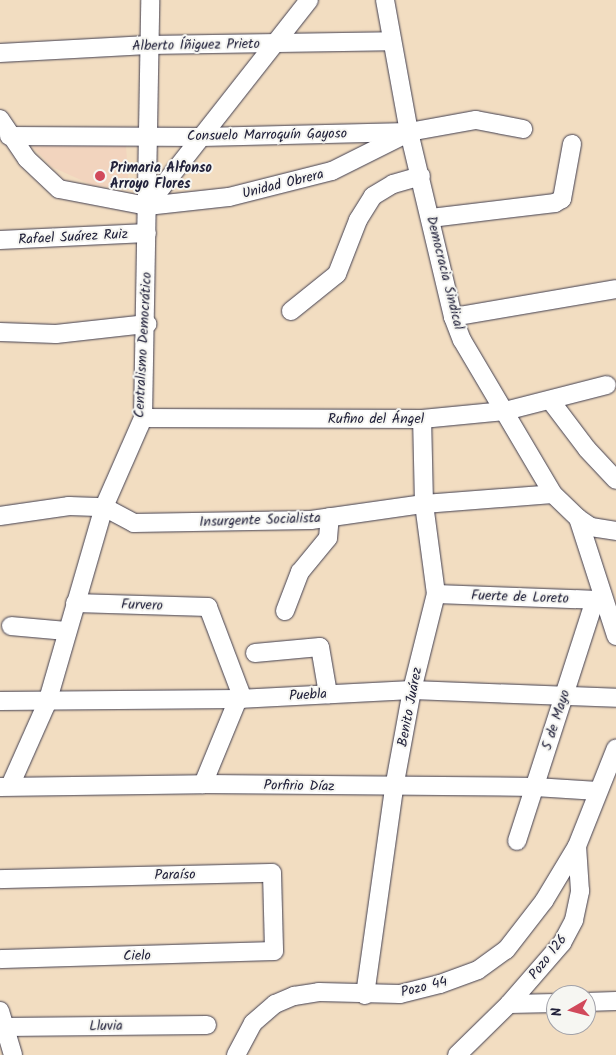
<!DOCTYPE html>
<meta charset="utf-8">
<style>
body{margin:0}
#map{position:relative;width:616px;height:1055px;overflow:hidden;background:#f2ddc1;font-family:Kalam,sans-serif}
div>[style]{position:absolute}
.built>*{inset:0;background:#f2d4be}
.roads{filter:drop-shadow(0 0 1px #413e4f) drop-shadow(0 0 1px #413e4f)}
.minor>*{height:18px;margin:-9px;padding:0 9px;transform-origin:9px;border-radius:9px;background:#fff}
.dots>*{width:14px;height:14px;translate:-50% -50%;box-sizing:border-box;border:2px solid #f6f6f2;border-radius:50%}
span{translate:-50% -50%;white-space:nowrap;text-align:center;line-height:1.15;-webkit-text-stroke:4px #f6f6f2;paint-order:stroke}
.street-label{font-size:14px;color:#22223b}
.poi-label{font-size:14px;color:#22223b;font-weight:700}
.left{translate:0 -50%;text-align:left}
.north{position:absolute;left:546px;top:985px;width:50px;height:50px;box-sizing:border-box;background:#f6f6f2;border:1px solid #a1a1a9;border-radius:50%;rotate:262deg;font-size:14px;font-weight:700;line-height:20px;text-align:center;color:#22223b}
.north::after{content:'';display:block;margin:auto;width:18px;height:22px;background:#d1495b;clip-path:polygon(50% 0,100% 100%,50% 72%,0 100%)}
</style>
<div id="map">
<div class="built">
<div style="clip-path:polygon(32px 146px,126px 146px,129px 190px,92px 185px,52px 167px)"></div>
</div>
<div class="roads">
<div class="minor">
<div style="left:385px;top:0;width:134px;rotate:79.7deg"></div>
<div style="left:409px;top:132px;width:190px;rotate:76.6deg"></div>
<div style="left:453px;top:317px;width:25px;rotate:69deg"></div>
<div style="left:462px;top:340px;width:179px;rotate:59.4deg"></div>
<div style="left:553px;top:494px;width:35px;rotate:44deg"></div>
<div style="left:578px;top:518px;width:124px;rotate:72.1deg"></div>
<div style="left:0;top:53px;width:148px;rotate:-3.1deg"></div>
<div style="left:148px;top:45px;width:243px;rotate:-0.9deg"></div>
<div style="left:0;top:119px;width:48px;rotate:56deg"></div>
<div style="left:27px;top:159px;width:44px;rotate:43.2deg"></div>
<div style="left:59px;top:189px;width:90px;rotate:10.9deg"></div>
<div style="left:147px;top:206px;width:82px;rotate:-6.3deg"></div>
<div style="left:229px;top:197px;width:106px;rotate:-14.2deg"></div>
<div style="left:332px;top:171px;width:80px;rotate:-26.6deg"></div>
<div style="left:9px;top:136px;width:193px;rotate:0.3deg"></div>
<div style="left:202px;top:137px;width:207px;rotate:-1.4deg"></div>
<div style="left:409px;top:132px;width:68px;rotate:-10.2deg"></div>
<div style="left:476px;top:120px;width:48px;rotate:10.8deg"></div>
<div style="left:147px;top:206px;width:262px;rotate:-51.8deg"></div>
<div style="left:431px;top:218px;width:125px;rotate:-6.9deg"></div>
<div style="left:555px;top:203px;width:8px;rotate:-30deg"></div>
<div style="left:562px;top:199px;width:56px;rotate:-79.7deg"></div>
<div style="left:0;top:240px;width:147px;rotate:-2.7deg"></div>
<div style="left:291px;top:311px;width:59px;rotate:-38.8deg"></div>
<div style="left:337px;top:274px;width:58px;rotate:-68.7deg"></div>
<div style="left:358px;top:220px;width:28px;rotate:-58deg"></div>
<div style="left:373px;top:196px;width:23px;rotate:-31deg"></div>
<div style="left:393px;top:184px;width:29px;rotate:-16deg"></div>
<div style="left:453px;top:317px;width:165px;rotate:-9.7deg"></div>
<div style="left:0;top:332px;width:56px;rotate:2deg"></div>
<div style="left:56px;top:334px;width:92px;rotate:-6.3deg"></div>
<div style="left:550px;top:400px;width:61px;rotate:52.9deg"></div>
<div style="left:587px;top:449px;width:42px;rotate:46.9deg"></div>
<div style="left:143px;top:418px;width:279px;rotate:0.2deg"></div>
<div style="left:422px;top:419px;width:83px;rotate:-5.5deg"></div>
<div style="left:505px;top:411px;width:105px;rotate:-14.3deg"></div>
<div style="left:0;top:516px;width:70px;rotate:-8.2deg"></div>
<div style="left:69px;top:506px;width:35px;rotate:2deg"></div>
<div style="left:104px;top:507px;width:34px;rotate:28deg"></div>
<div style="left:134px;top:523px;width:177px;rotate:-1deg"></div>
<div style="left:311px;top:520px;width:114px;rotate:-8.1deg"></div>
<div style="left:424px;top:504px;width:129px;rotate:-4.4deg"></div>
<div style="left:578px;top:518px;width:16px;rotate:35deg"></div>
<div style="left:591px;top:527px;width:25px;rotate:9deg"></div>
<div style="left:436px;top:594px;width:167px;rotate:2.1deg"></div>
<div style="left:75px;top:603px;width:133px;rotate:1.7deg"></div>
<div style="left:208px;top:607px;width:98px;rotate:69.2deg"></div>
<div style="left:285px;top:611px;width:42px;rotate:-69deg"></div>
<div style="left:300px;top:572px;width:44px;rotate:-50.5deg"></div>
<div style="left:328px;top:538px;width:21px;rotate:-85deg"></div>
<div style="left:11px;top:626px;width:55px;rotate:5.2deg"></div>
<div style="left:255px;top:653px;width:65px;rotate:-5.3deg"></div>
<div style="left:320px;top:647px;width:48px;rotate:80.3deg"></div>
<div style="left:0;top:701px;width:238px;rotate:-0.5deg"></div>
<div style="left:238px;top:699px;width:174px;rotate:-3deg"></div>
<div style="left:412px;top:690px;width:204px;rotate:2.2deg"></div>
<div style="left:203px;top:784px;width:92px;rotate:-67.6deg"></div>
<div style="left:10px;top:786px;width:91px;rotate:-66deg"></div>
<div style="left:47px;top:703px;width:204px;rotate:-73.8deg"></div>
<div style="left:104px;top:507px;width:97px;rotate:-66.3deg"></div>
<div style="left:143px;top:418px;width:418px;rotate:-89deg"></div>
<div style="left:0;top:787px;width:203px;rotate:-0.8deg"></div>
<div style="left:203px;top:784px;width:332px;rotate:0.5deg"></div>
<div style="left:535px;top:787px;width:63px;rotate:3.6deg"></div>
<div style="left:517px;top:841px;width:253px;rotate:-72.1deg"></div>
<div style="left:0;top:879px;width:272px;rotate:-1.3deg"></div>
<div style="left:272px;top:873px;width:78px;rotate:88.5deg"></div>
<div style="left:274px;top:951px;width:274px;rotate:178.3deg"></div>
<div style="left:365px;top:995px;width:209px;rotate:-82deg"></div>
<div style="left:394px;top:788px;width:100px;rotate:-79.6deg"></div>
<div style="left:412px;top:690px;width:99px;rotate:-76deg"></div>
<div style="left:436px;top:594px;width:91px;rotate:-97.6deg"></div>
<div style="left:424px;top:504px;width:85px;rotate:-91.3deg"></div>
<div style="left:586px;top:1002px;width:30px;rotate:-2deg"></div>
<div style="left:509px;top:1004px;width:47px;rotate:-1.2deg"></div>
<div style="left:0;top:1011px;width:46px;rotate:73.5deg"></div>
<div style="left:5px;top:1027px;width:202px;rotate:-0.6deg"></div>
<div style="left:236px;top:1055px;width:36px;rotate:-62deg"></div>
<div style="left:253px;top:1023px;width:29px;rotate:-41deg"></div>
<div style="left:275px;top:1004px;width:21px;rotate:-23deg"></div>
<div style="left:294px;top:996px;width:25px;rotate:-9deg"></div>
<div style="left:319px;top:992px;width:81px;rotate:1.4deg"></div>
<div style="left:400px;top:994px;width:41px;rotate:-14deg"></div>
<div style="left:440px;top:984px;width:40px;rotate:-20.2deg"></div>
<div style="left:478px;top:970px;width:34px;rotate:-36deg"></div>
<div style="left:506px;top:950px;width:62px;rotate:-52.2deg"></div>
<div style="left:544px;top:901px;width:64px;rotate:-59deg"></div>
<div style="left:457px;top:1055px;width:73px;rotate:-44.4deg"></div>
<div style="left:509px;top:1004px;width:81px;rotate:-49deg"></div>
<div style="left:562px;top:943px;width:26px;rotate:-62deg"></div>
<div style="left:574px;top:920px;width:30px;rotate:-78deg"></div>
<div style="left:580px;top:891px;width:45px;rotate:-93.8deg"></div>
<div style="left:577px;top:846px;width:105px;rotate:-68.3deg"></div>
</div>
</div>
<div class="dots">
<div style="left:100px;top:176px;background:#d1495b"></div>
</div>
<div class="street-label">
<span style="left:196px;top:45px;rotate:-1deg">Alberto Íñiguez Prieto</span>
<span style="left:267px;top:135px;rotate:-1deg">Consuelo Marroquín Gayoso</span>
<span style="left:283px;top:184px;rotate:-14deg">Unidad Obrera</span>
<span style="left:73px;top:237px;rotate:-3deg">Rafael Suárez Ruiz</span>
<span style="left:445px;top:273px;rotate:76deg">Democracia Sindical</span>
<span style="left:143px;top:345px;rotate:-87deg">Centralismo Democrático</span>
<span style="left:376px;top:419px">Rufino del Ángel</span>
<span style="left:260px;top:520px;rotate:-2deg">Insurgente Socialista</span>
<span style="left:520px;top:597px;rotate:2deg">Fuerte de Loreto</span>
<span style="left:142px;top:605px;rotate:2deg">Furvero</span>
<span style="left:308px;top:695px;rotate:-3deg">Puebla</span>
<span style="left:410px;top:707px;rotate:-79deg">Benito Juárez</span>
<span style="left:556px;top:720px;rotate:-72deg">5 de Mayo</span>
<span style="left:299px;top:786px;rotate:1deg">Porfirio Díaz</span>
<span style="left:175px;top:875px;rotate:-1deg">Paraíso</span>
<span style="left:137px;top:956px;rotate:-1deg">Cielo</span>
<span style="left:548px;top:957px;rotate:-52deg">Pozo 126</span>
<span style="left:424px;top:987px;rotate:-14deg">Pozo 44</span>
<span style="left:106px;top:1026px;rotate:-1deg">Lluvia</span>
</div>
<div class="poi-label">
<span class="left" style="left:110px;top:176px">Primaria Alfonso<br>Arroyo Flores</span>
</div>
<div class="north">N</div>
</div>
